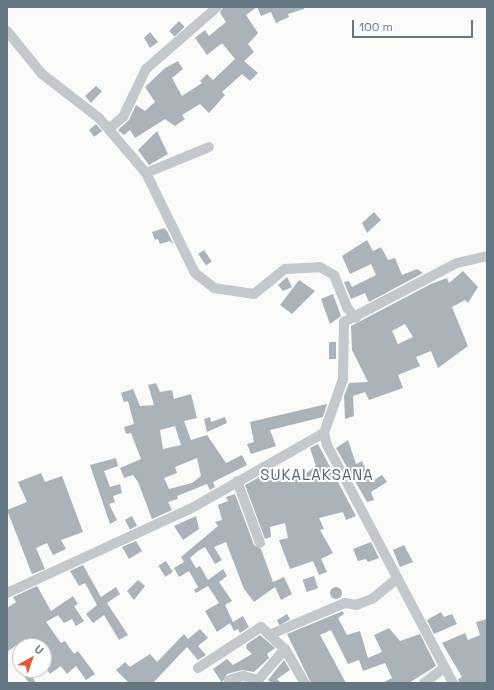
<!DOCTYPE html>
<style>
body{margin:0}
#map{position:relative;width:494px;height:690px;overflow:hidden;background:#fafaf8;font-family:"Space Grotesk",sans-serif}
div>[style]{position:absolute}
.building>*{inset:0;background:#aab3b9;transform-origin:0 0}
.round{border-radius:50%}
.minor>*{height:10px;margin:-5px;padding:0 5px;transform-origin:5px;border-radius:5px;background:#c3c8cc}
span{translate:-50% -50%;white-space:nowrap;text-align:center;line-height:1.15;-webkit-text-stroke:4px #fff;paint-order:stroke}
.quarter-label{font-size:15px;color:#57646e;letter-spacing:1px}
.frame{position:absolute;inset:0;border:8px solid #657683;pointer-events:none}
.north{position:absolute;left:12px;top:638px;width:40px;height:40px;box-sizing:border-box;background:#fff;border:1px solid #c1c8cd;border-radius:50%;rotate:40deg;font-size:11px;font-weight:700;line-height:16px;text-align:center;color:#657683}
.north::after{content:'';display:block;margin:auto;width:14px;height:18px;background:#e4572e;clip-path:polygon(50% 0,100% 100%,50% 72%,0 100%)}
.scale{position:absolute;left:352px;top:20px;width:121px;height:18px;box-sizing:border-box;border:2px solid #657683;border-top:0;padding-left:5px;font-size:12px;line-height:14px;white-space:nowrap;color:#657683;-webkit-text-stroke:3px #fff;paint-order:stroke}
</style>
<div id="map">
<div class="building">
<div style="clip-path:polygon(223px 7px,304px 7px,304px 9px,288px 14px,289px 17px,276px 23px,271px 12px,261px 16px,257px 7px,246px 15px,258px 33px,248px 44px,254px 52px,244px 61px,258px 73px,250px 81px,242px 74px,222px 92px,225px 95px,209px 113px,200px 104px,182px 115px,185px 119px,175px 126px,165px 119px,135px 138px,130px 130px,124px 135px,118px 130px,129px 120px,136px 105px,145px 111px,155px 102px,145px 87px,165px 68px,178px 61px,183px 69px,172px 78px,182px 96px,202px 83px,200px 81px,207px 74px,213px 80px,235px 59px,222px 43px,207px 55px,195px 38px,205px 30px,209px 36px,226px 22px,220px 13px)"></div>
<div style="left:179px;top:21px;width:8px;height:14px;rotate:45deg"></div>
<div style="clip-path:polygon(150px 32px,158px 42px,150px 48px,144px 38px)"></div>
<div style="clip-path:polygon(96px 86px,102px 91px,91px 103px,85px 96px)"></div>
<div style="clip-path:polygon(96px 124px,102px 131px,94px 137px,89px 130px)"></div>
<div style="clip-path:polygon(157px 131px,168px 154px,149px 165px,138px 150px)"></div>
<div style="clip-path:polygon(374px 212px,381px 220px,367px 233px,362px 223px)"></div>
<div style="clip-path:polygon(164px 228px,167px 231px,174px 245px,170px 241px,160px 244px,158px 239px,155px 240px,152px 232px)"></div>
<div style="clip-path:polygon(367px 240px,373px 251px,381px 247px,388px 260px,395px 258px,402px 275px,417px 269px,423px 273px,369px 302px,365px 293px,351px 299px,344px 282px,349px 281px,352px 287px,376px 275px,371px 264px,350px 274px,342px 256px)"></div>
<div style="left:204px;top:250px;width:14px;height:7px;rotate:56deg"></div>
<div style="clip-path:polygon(evenodd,463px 271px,478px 287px,468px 303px,465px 300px,452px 307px,468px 346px,438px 368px,431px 351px,416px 357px,420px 366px,398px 375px,403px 388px,369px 400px,365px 392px,353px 396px,354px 416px,345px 419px,344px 396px,349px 383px,368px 382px,352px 350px,351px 326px,431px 284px,447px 278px,449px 283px,463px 271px,405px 324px,413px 337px,398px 344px,392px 331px,405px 324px)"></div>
<div style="clip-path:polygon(287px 277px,292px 287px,283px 291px,278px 285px)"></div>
<div style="clip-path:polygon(299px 280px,315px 291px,292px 314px,280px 305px)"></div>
<div style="clip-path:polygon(333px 294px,341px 316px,330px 324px,321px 299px)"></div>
<div style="left:329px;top:342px;width:7px;height:17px"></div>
<div style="clip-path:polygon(evenodd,156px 383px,160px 392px,172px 390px,174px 399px,191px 394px,197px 418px,184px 421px,191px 440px,207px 435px,226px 463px,242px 455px,247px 465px,213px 482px,215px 487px,210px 490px,207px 484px,177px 496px,178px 499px,168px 502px,172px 510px,152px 519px,138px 482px,133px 475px,124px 478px,120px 468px,141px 459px,131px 433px,126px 434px,124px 427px,134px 424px,128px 401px,124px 402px,121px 393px,133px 389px,140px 406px,154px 405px,148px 385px,156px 383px,175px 426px,181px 445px,163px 449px,160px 430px,175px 426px,156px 383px,197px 458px,201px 476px,192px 483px,169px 489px,164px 478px,177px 473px,175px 467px,197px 458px)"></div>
<div style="clip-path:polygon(327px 404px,323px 417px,270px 430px,276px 446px,251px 454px,247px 444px,254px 442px,250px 422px)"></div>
<div style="clip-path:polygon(210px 417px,211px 422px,225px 417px,227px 423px,207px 432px,204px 419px)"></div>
<div style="clip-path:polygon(348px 440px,356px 464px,362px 461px,371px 482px,382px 475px,387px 482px,371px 492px,374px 500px,367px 502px,336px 448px)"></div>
<div style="clip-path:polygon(318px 444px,356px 516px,346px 520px,343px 512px,319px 518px,324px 529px,320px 530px,333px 553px,321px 559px,327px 572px,319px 575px,313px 561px,290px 569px,279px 540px,288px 538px,285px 523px,270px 527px,271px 537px,265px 539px,245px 485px,267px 473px,282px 474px,283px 480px,308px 472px,316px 466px,310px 448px)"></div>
<div style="clip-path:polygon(116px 458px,118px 466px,104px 471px,110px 487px,120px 484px,122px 493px,113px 496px,115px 502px,109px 504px,117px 520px,110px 524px,90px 465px)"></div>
<div style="clip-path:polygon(41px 473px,45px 482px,62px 476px,83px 532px,61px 540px,66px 549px,53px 555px,47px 543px,36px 548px,45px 569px,32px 574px,7px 510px,27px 502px,18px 482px)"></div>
<div style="clip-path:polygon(235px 494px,254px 545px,261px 549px,273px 582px,284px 577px,292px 594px,281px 600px,275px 587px,254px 602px,244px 589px,226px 542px,214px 547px,222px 560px,215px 564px,205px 547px,198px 551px,190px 558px,196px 568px,200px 566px,208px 580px,223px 569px,227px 576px,219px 582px,232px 601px,225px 605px,233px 622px,243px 616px,249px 627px,240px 633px,238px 629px,234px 631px,230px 623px,217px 632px,205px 611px,219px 603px,208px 586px,196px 593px,194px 590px,198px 587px,189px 571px,179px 577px,174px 568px,184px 562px,181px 557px,218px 526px,215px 522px,222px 520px,218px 505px,228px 501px,226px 497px)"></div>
<div style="left:132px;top:516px;width:11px;height:8px;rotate:63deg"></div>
<div style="clip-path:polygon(196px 516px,199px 529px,183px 540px,174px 526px)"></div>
<div style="clip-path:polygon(136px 541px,142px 551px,129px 559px,122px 547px)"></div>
<div style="clip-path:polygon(371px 542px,379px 558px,368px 562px,366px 559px,358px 561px,353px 549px)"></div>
<div style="clip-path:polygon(404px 545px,413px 562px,400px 567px,393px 550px)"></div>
<div style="left:166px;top:561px;width:13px;height:9px;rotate:58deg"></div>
<div style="clip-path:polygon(83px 565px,101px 597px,116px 587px,120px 594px,107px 603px,128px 635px,119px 640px,104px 615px,93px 623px,86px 614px,97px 605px,85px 583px,79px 586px,70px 571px)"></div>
<div style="left:314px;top:576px;width:13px;height:12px;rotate:72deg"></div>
<div style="clip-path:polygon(138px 580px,145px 586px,134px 600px,127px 591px)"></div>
<div style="clip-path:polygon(37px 586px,51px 611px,73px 596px,78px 604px,74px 606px,84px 621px,76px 626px,72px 619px,64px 623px,58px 615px,46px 622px,61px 643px,65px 641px,74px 654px,78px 651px,95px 674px,86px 680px,76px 666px,67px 674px,61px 666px,50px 674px,44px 666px,44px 646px,28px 646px,25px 639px,7px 652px,7px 608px,16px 602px,13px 597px)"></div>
<div class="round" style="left:330px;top:587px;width:12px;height:12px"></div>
<div style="clip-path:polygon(343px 611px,344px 614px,338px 618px,347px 635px,360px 631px,368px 658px,382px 652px,374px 635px,389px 628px,400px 641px,420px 634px,436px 666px,409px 683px,382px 683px,392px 678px,385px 663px,363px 671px,359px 660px,348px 664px,331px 630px,320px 635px,346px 683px,311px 683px,287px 634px)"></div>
<div style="clip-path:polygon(441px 612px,444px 617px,452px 614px,457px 624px,434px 634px,427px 620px)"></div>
<div style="left:287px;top:614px;width:6px;height:12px;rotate:59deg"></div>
<div style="clip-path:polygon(487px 619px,487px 683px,459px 683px,458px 679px,462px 677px,442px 643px,465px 633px,468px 640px,480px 635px,476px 622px)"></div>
<div style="clip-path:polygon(200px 629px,208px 638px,198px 646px,206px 655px,198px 660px,187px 647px,153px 683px,129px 683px,116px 670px,125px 662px,130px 667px,150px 654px,157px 662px,184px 634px,188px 639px)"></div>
<div style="clip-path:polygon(260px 635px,275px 648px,267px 654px,269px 658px,254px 672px,242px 670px,227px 674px,222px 683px,213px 669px,227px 659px,233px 665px,252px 654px,246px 648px,247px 644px)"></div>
<div style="clip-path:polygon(284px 660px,290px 670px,277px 679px,281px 683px,272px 683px,268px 680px)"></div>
<div style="clip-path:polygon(20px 670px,28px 670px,36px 683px,29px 683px)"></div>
</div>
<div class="minor">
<div style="left:7px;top:31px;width:55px;rotate:50.9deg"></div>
<div style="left:42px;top:74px;width:72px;rotate:37.7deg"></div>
<div style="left:99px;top:118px;width:72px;rotate:49.5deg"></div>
<div style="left:146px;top:173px;width:111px;rotate:63.9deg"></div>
<div style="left:195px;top:273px;width:24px;rotate:38deg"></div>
<div style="left:214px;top:288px;width:40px;rotate:8.5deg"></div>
<div style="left:254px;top:294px;width:40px;rotate:-39deg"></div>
<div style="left:285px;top:269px;width:35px;rotate:-3deg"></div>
<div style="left:320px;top:267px;width:16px;rotate:30deg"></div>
<div style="left:334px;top:275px;width:35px;rotate:68deg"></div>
<div style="left:347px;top:308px;width:13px;rotate:48deg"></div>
<div style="left:109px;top:129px;width:18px;rotate:-41deg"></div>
<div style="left:123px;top:117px;width:53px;rotate:-64.4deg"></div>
<div style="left:146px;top:69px;width:94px;rotate:-41.1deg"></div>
<div style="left:146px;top:173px;width:68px;rotate:-22.4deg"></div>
<div style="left:237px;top:481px;width:66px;rotate:69.6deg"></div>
<div style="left:7px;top:593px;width:201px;rotate:-24.7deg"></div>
<div style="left:190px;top:509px;width:154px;rotate:-29.6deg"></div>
<div style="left:269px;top:635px;width:82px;rotate:-22.8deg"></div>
<div style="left:345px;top:603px;width:11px;rotate:10deg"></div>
<div style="left:356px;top:605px;width:17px;rotate:-21deg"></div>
<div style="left:372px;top:599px;width:33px;rotate:-39deg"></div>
<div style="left:198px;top:668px;width:75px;rotate:-33.1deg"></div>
<div style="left:261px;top:627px;width:33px;rotate:43deg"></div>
<div style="left:285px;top:649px;width:39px;rotate:60deg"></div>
<div style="left:229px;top:680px;width:15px;rotate:-16deg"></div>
<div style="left:243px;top:676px;width:16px;rotate:15deg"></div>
<div style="left:258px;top:680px;width:41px;rotate:-48.9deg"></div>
<div style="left:424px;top:683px;width:25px;rotate:-37deg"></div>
<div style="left:453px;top:683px;width:269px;rotate:-117.9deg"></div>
<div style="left:327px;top:445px;width:12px;rotate:-104deg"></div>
<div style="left:324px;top:433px;width:57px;rotate:-70.6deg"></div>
<div style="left:343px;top:379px;width:57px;rotate:-89deg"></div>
<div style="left:344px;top:322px;width:127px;rotate:-27.6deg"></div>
<div style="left:457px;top:263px;width:31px;rotate:-13deg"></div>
</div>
<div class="quarter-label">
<span style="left:317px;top:475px">SUKALAKSANA</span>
</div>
<div class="frame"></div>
<div class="north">U</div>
<div class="scale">100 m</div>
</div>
